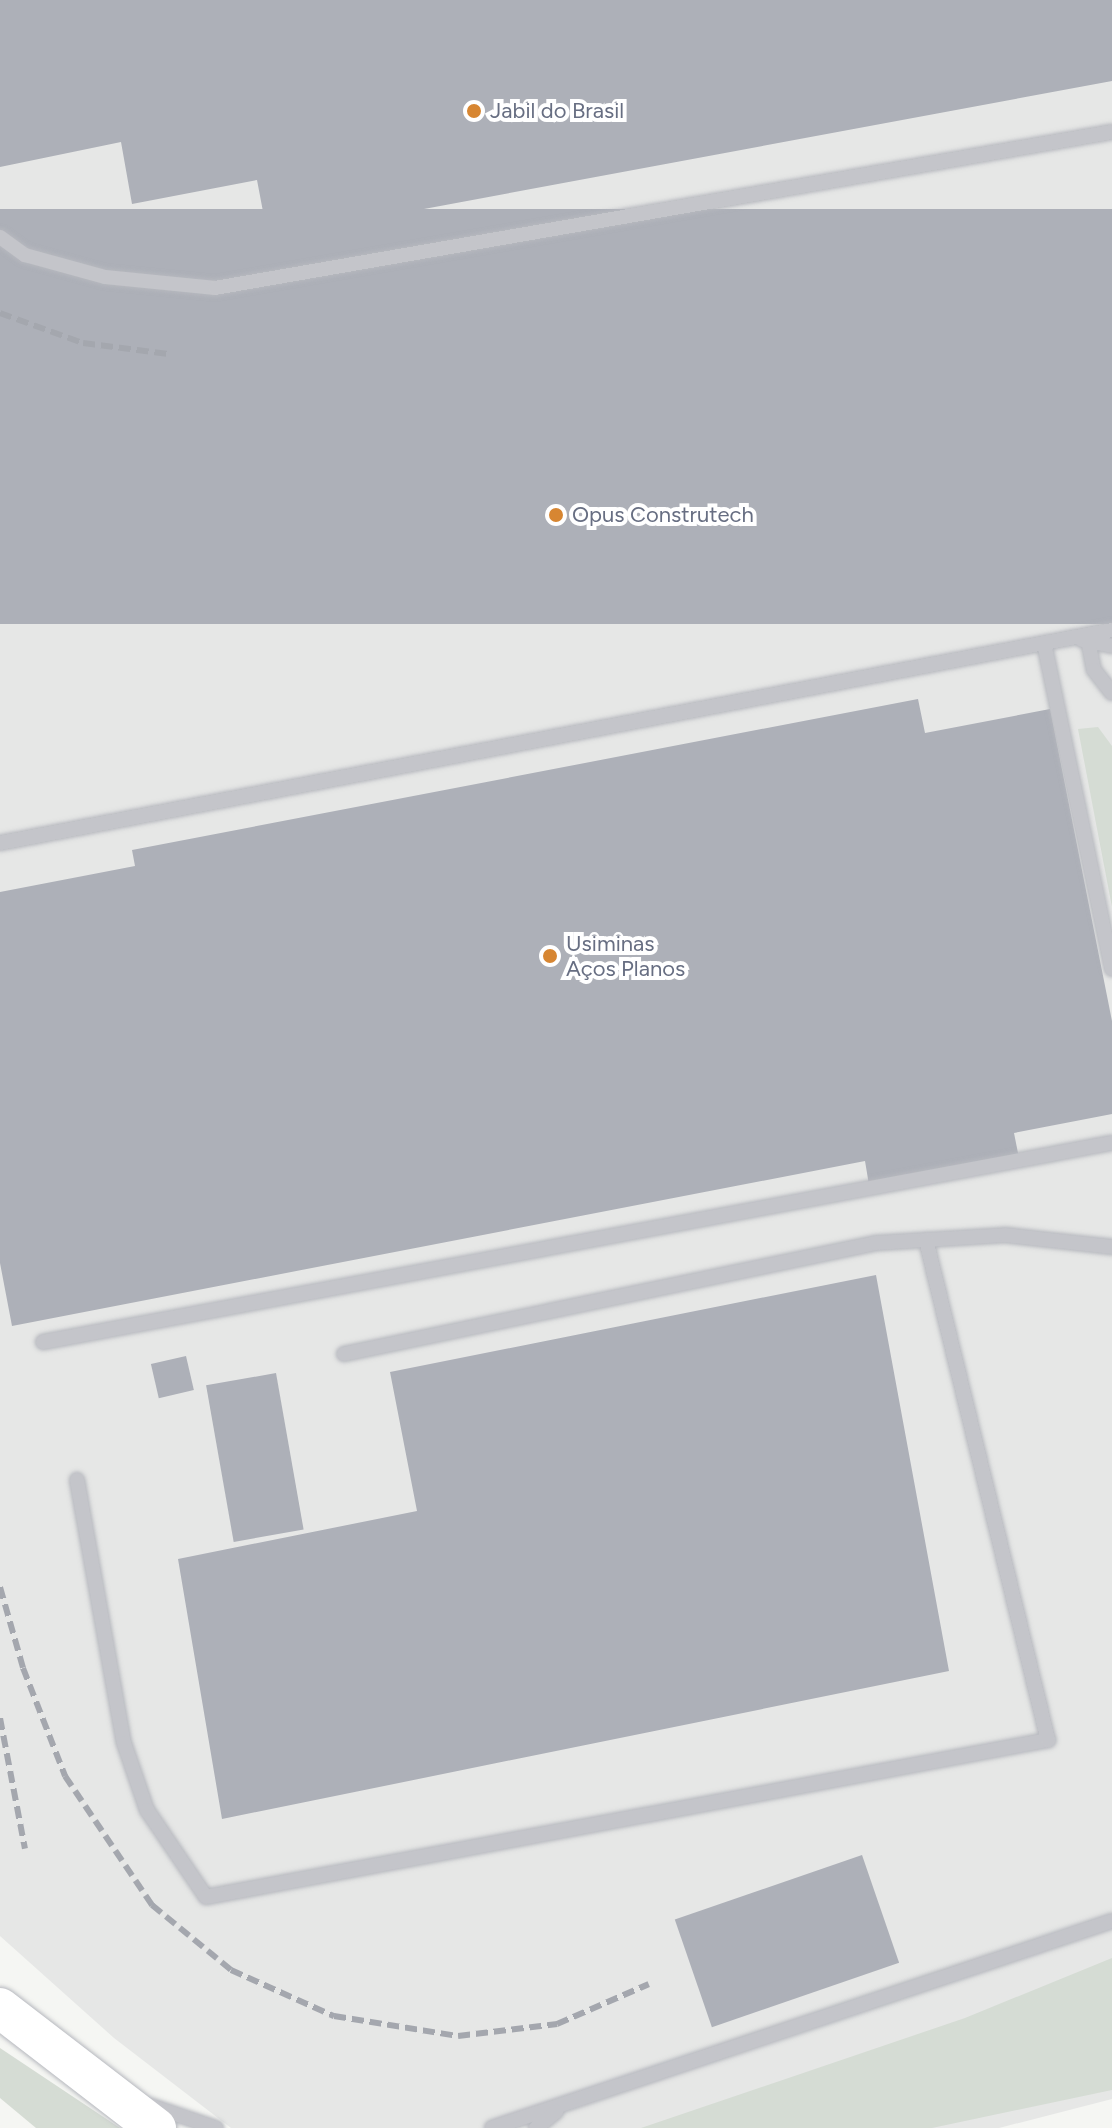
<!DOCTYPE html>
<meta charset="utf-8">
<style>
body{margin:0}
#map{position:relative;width:1112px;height:2128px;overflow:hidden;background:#f5f6f3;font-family:Figtree,sans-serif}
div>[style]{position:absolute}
.built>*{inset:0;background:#e6e7e6}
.green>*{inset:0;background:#d5dcd4}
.building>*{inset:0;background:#adb0b8;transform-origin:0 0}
.roads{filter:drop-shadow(0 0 2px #b6b8be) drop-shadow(0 0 2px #b6b8be)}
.lane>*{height:14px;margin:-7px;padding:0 7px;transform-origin:7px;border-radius:7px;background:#c4c5ca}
.secondary>*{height:40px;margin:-20px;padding:0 20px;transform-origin:20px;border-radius:20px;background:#fff}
.rail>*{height:6px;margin-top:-3px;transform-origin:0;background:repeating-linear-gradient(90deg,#a4a7ae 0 12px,transparent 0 18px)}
.dots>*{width:22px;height:22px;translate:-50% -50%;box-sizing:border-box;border:4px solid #fff;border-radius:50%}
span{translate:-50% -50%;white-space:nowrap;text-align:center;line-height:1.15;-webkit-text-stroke:8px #fff;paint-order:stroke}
.poi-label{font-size:22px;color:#676e82}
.left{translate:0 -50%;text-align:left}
</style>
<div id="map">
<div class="built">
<div style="clip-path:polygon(0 0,1112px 0,1112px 2099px,999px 2128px,231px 2128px,114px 2038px,0 1936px)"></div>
</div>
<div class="green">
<div style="clip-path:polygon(1098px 727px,1112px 746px,1112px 907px,1078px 729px)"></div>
<div style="clip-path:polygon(1112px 1958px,1112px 2090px,932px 2128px,641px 2128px,965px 2018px)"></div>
<div style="clip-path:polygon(0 2048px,120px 2128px,36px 2128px,0 2098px)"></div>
</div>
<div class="building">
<div style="clip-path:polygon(0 0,1112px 0,1112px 81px,268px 238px,257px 180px,132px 204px,121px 142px,0 167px)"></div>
<div style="left:1112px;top:209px;width:415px;height:1129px;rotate:90deg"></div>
<div style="clip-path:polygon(918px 699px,925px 733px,1050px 709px,1112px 1021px,1112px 1114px,1014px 1133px,1019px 1158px,869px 1185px,865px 1161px,12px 1326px,0 1263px,0 892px,135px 866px,132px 850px)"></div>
<div style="clip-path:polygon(876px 1275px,949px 1671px,222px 1819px,178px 1559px,417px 1511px,390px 1372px)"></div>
<div style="left:186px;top:1356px;width:35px;height:36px;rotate:77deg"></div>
<div style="left:276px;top:1373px;width:159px;height:71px;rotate:80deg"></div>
<div style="left:862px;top:1855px;width:114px;height:198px;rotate:71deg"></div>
</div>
<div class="roads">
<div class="lane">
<div style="left:0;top:237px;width:31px;rotate:36deg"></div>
<div style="left:25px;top:255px;width:83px;rotate:15.4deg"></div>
<div style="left:105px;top:277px;width:111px;rotate:5.7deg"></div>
<div style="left:215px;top:288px;width:910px;rotate:-9.87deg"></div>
<div style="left:1082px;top:640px;width:31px;rotate:11deg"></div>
<div style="left:1044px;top:643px;width:333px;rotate:78.2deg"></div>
<div style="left:1089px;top:645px;width:25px;rotate:79deg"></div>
<div style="left:1094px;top:670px;width:29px;rotate:52deg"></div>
<div style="left:0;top:843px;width:1132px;rotate:-10.84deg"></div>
<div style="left:43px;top:1342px;width:1087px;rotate:-10.55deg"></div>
<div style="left:344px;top:1354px;width:543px;rotate:-11.79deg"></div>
<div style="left:876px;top:1243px;width:129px;rotate:-3.5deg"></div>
<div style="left:1005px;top:1235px;width:108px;rotate:6.4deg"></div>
<div style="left:77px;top:1480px;width:267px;rotate:79.9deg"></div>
<div style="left:124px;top:1743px;width:71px;rotate:71.1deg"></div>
<div style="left:147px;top:1810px;width:105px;rotate:55.9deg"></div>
<div style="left:206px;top:1897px;width:857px;rotate:-10.56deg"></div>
<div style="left:1048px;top:1740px;width:515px;rotate:-103.71deg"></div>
<div style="left:149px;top:2105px;width:71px;rotate:18.9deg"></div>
<div style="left:492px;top:2128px;width:654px;rotate:-18.46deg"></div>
<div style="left:536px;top:2128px;width:26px;rotate:-39deg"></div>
</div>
<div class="secondary">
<div style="left:0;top:2008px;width:197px;rotate:37.6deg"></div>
</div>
</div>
<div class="rail">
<div style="left:0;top:313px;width:88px;rotate:19.9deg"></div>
<div style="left:83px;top:343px;width:86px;rotate:7.4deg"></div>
<div style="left:0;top:1587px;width:84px;rotate:74.1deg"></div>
<div style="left:23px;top:1668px;width:116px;rotate:68.7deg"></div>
<div style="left:65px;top:1776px;width:156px;rotate:56deg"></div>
<div style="left:152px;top:1905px;width:102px;rotate:39.4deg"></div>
<div style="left:231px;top:1970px;width:113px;rotate:24.1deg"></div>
<div style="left:334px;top:2016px;width:126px;rotate:9.2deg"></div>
<div style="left:458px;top:2036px;width:100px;rotate:-6.9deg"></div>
<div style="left:557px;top:2024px;width:100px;rotate:-23.5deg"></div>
<div style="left:0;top:1718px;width:133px;rotate:79.2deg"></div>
</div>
<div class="dots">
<div style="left:474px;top:111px;background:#d78632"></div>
<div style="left:556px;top:515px;background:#d78632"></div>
<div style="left:550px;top:956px;background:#d78632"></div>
</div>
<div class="poi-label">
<span class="left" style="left:490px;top:111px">Jabil do Brasil</span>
<span class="left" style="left:572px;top:515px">Opus Construtech</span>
<span class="left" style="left:566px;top:956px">Usiminas<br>Aços Planos</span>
</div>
</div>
